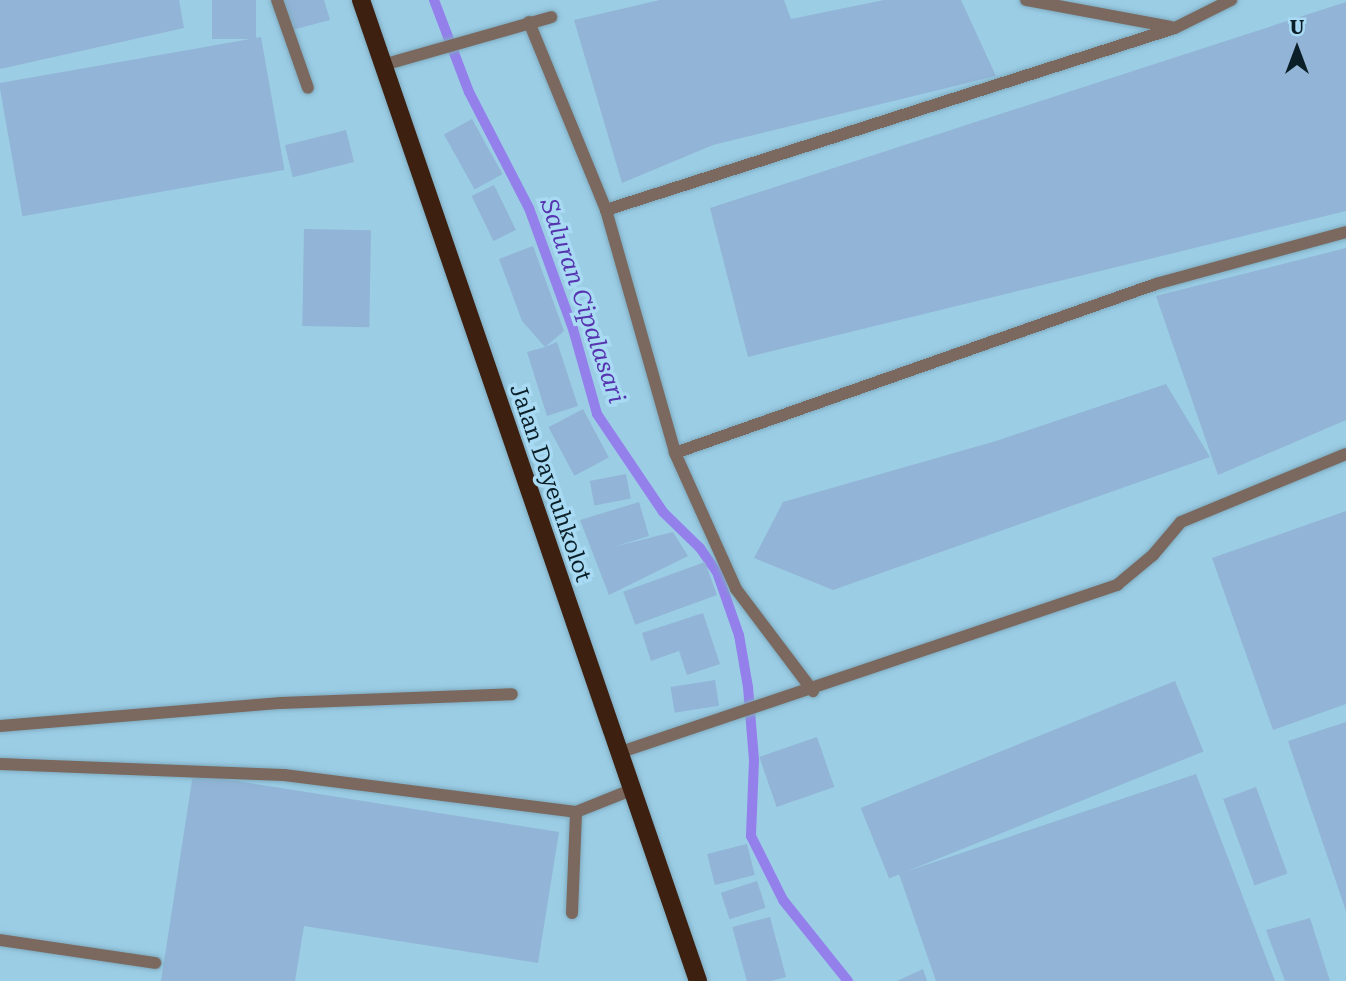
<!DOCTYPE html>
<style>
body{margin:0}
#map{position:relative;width:1346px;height:981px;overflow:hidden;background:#9bcde5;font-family:"Roboto Serif",serif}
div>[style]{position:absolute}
.stream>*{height:10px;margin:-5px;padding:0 5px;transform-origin:5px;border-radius:5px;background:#9380eb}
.building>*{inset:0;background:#92b4d6;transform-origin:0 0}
.roads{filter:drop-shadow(0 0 2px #7eaabf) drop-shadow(0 0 2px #7eaabf)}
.lane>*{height:12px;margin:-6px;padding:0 6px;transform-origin:6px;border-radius:6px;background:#7b695f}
.primary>*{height:18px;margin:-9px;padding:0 9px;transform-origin:9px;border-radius:9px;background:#3d200f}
span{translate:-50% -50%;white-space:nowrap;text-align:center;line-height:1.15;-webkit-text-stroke:7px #a8daf3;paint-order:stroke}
.street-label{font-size:23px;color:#0b1f28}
.water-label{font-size:24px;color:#5634af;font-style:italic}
.north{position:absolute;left:1262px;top:14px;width:70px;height:70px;-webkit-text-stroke:5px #a8daf3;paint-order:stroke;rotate:0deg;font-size:19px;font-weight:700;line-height:28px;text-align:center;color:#0b1f28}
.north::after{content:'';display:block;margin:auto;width:24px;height:32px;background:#0b1f28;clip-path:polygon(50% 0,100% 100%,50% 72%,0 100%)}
</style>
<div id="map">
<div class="stream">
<div style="left:434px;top:0;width:98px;rotate:69.2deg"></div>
<div style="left:469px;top:92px;width:131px;rotate:62.7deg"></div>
<div style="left:529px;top:208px;width:129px;rotate:70deg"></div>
<div style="left:573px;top:329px;width:88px;rotate:74.2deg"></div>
<div style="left:597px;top:414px;width:118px;rotate:56deg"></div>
<div style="left:663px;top:512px;width:52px;rotate:44.2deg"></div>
<div style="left:700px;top:548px;width:29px;rotate:55deg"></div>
<div style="left:717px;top:572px;width:67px;rotate:70.8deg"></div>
<div style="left:739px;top:635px;width:53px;rotate:80.2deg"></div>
<div style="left:748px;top:687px;width:73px;rotate:85.3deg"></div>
<div style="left:754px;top:760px;width:76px;rotate:92.3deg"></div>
<div style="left:751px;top:836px;width:72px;rotate:63.4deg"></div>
<div style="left:783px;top:900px;width:104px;rotate:51.3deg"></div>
</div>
<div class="building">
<div style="clip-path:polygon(0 0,179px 0,184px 28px,0 69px)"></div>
<div style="left:212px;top:0;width:44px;height:39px"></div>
<div style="clip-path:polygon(284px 0,324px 0,330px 20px,292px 30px)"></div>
<div style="clip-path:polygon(660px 0,784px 0,791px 19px,884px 0,961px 0,996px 76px,713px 145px,622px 183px,574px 20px)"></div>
<div style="clip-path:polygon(1346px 2px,1346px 211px,748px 357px,710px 208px)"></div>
<div style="left:261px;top:37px;width:135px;height:266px;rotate:80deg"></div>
<div style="left:472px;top:119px;width:63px;height:32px;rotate:61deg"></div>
<div style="left:346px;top:130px;width:33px;height:63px;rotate:76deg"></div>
<div style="left:494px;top:185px;width:50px;height:25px;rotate:64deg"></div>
<div style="left:304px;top:229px;width:67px;height:97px;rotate:1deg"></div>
<div style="clip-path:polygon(533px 246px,564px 331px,545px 347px,557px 342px,578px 406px,547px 416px,527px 352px,545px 347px,522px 321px,499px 259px)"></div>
<div style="clip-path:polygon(1346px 248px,1346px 420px,1218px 475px,1156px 296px)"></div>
<div style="clip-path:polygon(1166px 384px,1210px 457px,833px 590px,754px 558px,783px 502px,996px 441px)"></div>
<div style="left:583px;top:409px;width:55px;height:39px;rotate:62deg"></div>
<div style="left:626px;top:474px;width:25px;height:37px;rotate:79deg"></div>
<div style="clip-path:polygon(639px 502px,649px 536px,613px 547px,673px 532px,688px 556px,609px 595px,580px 520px)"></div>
<div style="clip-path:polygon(1346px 511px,1346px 704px,1273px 730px,1212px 558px)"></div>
<div style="left:705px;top:562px;width:35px;height:87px;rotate:70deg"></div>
<div style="clip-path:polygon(703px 613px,720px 664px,687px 675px,679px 651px,651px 661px,642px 633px)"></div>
<div style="left:715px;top:680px;width:26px;height:45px;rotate:81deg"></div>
<div style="left:1175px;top:681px;width:76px;height:339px;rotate:68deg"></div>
<div style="clip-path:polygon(1346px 722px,1346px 911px,1288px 741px)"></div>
<div style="left:817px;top:737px;width:53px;height:61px;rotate:71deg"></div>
<div style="clip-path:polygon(193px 774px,559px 832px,538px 963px,304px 926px,295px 981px,161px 981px)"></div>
<div style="clip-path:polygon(1196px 774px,1275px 981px,936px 981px,899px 874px)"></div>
<div style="left:1256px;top:787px;width:92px;height:35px;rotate:70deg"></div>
<div style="left:747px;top:844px;width:32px;height:41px;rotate:76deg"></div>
<div style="left:757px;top:881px;width:28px;height:38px;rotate:72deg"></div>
<div style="left:770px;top:917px;width:62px;height:39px;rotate:75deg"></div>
<div style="clip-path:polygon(1310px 918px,1330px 981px,1285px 981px,1266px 930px)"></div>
<div style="clip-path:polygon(923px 969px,927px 981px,897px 981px)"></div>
</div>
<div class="roads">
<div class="lane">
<div style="left:277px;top:0;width:93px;rotate:70.6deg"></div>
<div style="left:1026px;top:0;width:147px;rotate:10.5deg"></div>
<div style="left:529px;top:22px;width:203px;rotate:67.7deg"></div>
<div style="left:606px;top:210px;width:253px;rotate:74.1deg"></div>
<div style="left:675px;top:453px;width:149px;rotate:65.8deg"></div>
<div style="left:736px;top:589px;width:128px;rotate:53deg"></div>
<div style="left:383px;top:65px;width:175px;rotate:-15.9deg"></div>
<div style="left:606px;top:210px;width:597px;rotate:-17.74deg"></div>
<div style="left:1175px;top:28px;width:63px;rotate:-26.6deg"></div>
<div style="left:675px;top:453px;width:510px;rotate:-19.36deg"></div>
<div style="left:1156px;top:284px;width:197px;rotate:-15.3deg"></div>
<div style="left:0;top:726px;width:282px;rotate:-4.7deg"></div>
<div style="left:281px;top:703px;width:231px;rotate:-2.2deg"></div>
<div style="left:618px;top:753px;width:527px;rotate:-18.61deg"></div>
<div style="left:1117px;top:585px;width:47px;rotate:-39.8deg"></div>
<div style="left:1153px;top:555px;width:43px;rotate:-49.7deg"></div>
<div style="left:1181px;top:522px;width:178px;rotate:-22.4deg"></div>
<div style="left:0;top:764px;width:284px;rotate:2.2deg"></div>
<div style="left:284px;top:775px;width:294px;rotate:7.2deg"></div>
<div style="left:576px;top:812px;width:59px;rotate:-21.8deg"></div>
<div style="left:572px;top:913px;width:101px;rotate:-87.7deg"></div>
<div style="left:0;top:940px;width:157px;rotate:8.4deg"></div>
</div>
<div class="primary">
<div style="left:361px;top:0;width:1037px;rotate:71.04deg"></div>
</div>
</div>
<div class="street-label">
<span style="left:550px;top:483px;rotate:71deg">Jalan Dayeuhkolot</span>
</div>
<div class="water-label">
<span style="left:582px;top:301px;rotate:71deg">Saluran Cipalasari</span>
</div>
<div class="north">U</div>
</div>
